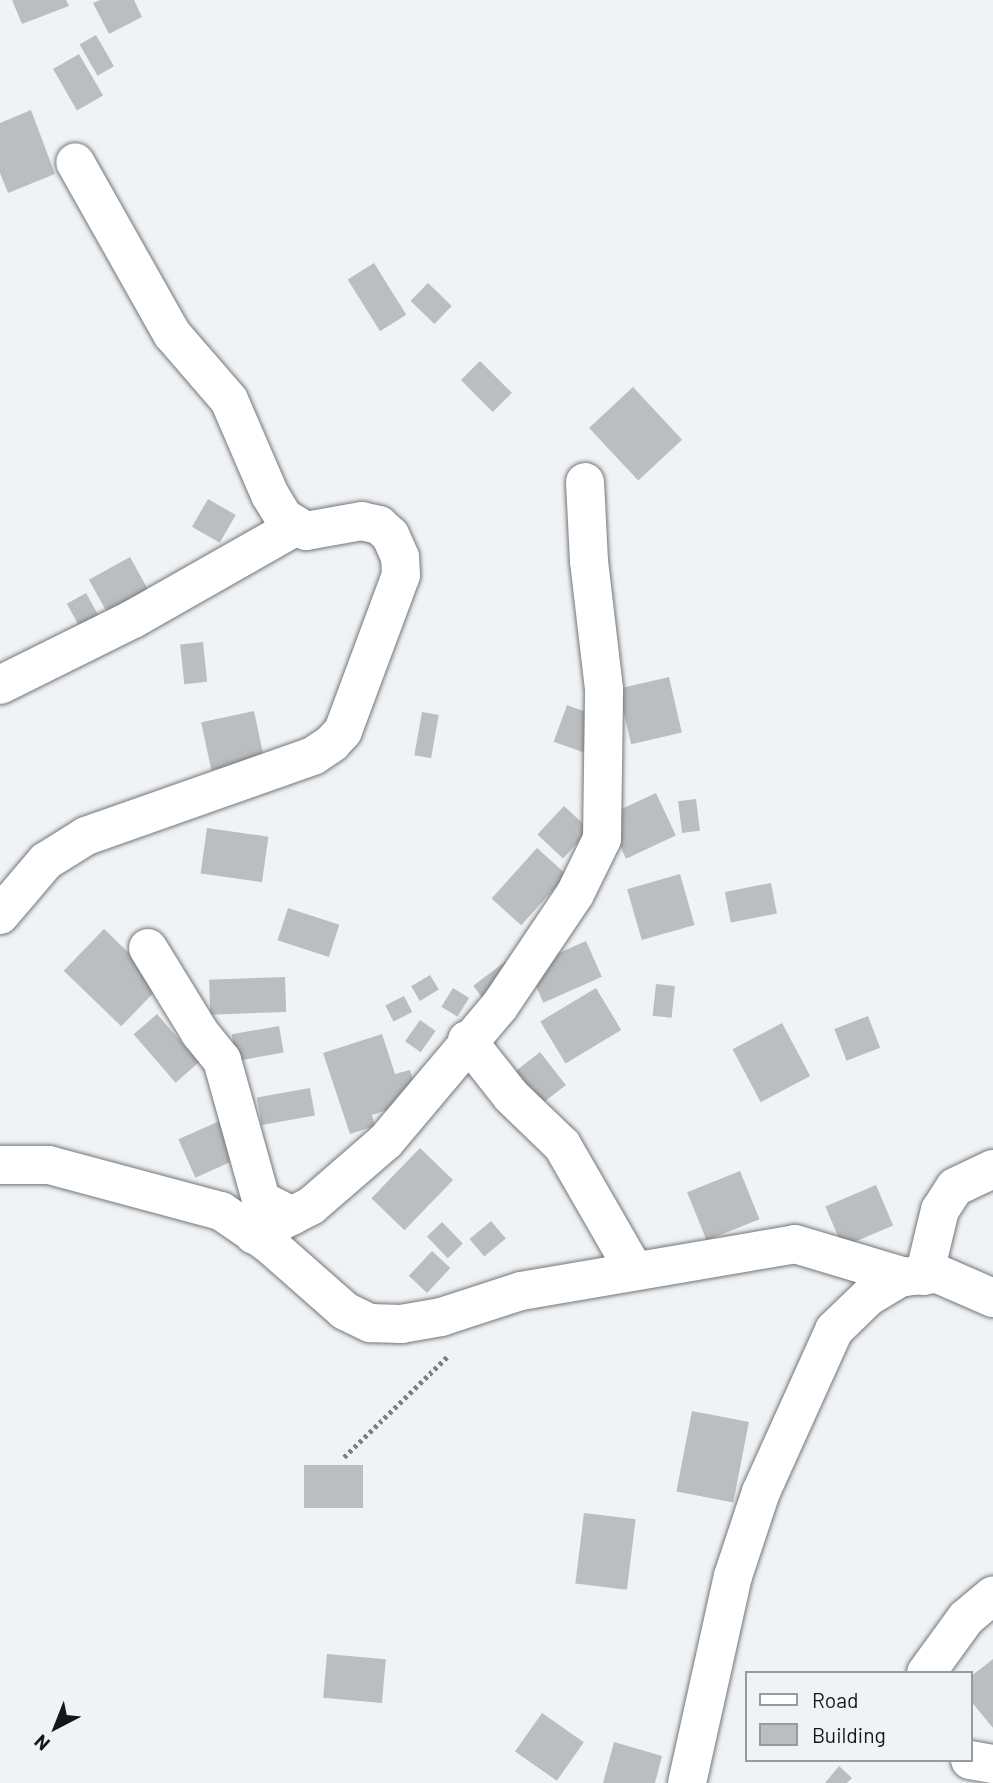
<!DOCTYPE html>
<style>
body{margin:0}
#map{position:relative;width:993px;height:1783px;overflow:hidden;background:#f0f3f6;font-family:Barlow,sans-serif}
div>[style]{position:absolute}
.building>*{inset:0;background:#bbbec0;transform-origin:0 0}
.path>*{height:4.5px;margin-top:-2.25px;transform-origin:0;background:repeating-linear-gradient(90deg,#7d7f81 0 3.5px,transparent 0 7px)}
.roads{filter:drop-shadow(0 0 2px #747678) drop-shadow(0 0 2px #747678)}
.minor>*{height:38px;margin:-19px;padding:0 19px;transform-origin:19px;border-radius:19px;background:#fff}
span{translate:-50% -50%;white-space:nowrap;text-align:center;line-height:1.15;-webkit-text-stroke:5px #f0f3f6;paint-order:stroke}
.legend{position:absolute;left:745px;top:1671px;width:228px;height:91px;box-sizing:border-box;background:#f0f3f6;border:2px solid #989b9d;margin:0;padding:9px 12px;list-style:none;font-size:21px;color:#151617}
.legend li{display:flex;align-items:center;gap:14px;height:35px}
.legend b{width:35px;border:2px solid #989b9d}
.north{position:absolute;left:21px;top:1692px;width:70px;height:70px;-webkit-text-stroke:5px #f0f3f6;paint-order:stroke;rotate:222deg;font-size:19px;font-weight:700;line-height:28px;text-align:center;color:#151617}
.north::after{content:'';display:block;margin:auto;width:24px;height:32px;background:#151617;clip-path:polygon(50% 0,100% 100%,50% 72%,0 100%)}
</style>
<div id="map">
<div class="building">
<div style="clip-path:polygon(12px 0,66px 0,69px 6px,22px 24px)"></div>
<div style="clip-path:polygon(100px 0,134px 0,142px 17px,109px 34px,93px 3px)"></div>
<div style="left:96px;top:35px;width:36px;height:19px;rotate:60deg"></div>
<div style="left:79px;top:54px;width:48px;height:30px;rotate:60deg"></div>
<div style="clip-path:polygon(31px 110px,55px 174px,8px 193px,0 173px,0 123px)"></div>
<div style="left:374px;top:263px;width:61px;height:31px;rotate:58deg"></div>
<div style="left:428px;top:283px;width:33px;height:25px;rotate:44deg"></div>
<div style="left:480px;top:361px;width:45px;height:27px;rotate:45deg"></div>
<div style="left:633px;top:387px;width:72px;height:60px;rotate:47deg"></div>
<div style="left:208px;top:499px;width:32px;height:32px;rotate:30deg"></div>
<div style="left:130px;top:557px;width:38px;height:47px;rotate:61deg"></div>
<div style="left:86px;top:593px;width:29px;height:22px;rotate:61deg"></div>
<div style="left:203px;top:642px;width:40px;height:23px;rotate:84deg"></div>
<div style="left:669px;top:677px;width:57px;height:52px;rotate:77deg"></div>
<div style="left:567px;top:705px;width:32px;height:39px;rotate:20deg"></div>
<div style="left:254px;top:711px;width:49px;height:54px;rotate:78deg"></div>
<div style="left:422px;top:712px;width:17px;height:44px;rotate:10deg"></div>
<div style="left:656px;top:793px;width:47px;height:55px;rotate:65deg"></div>
<div style="left:696px;top:799px;width:32px;height:18px;rotate:83deg"></div>
<div style="left:564px;top:806px;width:35px;height:39px;rotate:43deg"></div>
<div style="left:207px;top:828px;width:62px;height:46px;rotate:8deg"></div>
<div style="left:537px;top:848px;width:40px;height:68px;rotate:42deg"></div>
<div style="left:680px;top:874px;width:53px;height:55px;rotate:74deg"></div>
<div style="left:771px;top:883px;width:31px;height:47px;rotate:79deg"></div>
<div style="left:288px;top:908px;width:54px;height:34px;rotate:18deg"></div>
<div style="left:104px;top:929px;width:80px;height:58px;rotate:44deg"></div>
<div style="left:586px;top:941px;width:39px;height:64px;rotate:66deg"></div>
<div style="left:506px;top:961px;width:15px;height:41px;rotate:53deg"></div>
<div style="left:430px;top:975px;width:17px;height:22px;rotate:59deg"></div>
<div style="left:285px;top:977px;width:35px;height:76px;rotate:88deg"></div>
<div style="left:656px;top:984px;width:19px;height:32px;rotate:6deg"></div>
<div style="left:453px;top:988px;width:19px;height:22px;rotate:32deg"></div>
<div style="left:596px;top:988px;width:49px;height:65px;rotate:59deg"></div>
<div style="left:404px;top:996px;width:18px;height:21px;rotate:63deg"></div>
<div style="left:157px;top:1014px;width:64px;height:31px;rotate:49deg"></div>
<div style="left:868px;top:1016px;width:34px;height:36px;rotate:69deg"></div>
<div style="left:420px;top:1020px;width:19px;height:26px;rotate:35deg"></div>
<div style="left:782px;top:1023px;width:60px;height:56px;rotate:62deg"></div>
<div style="left:279px;top:1026px;width:27px;height:48px;rotate:80deg"></div>
<div style="clip-path:polygon(382px 1034px,395px 1074px,410px 1070px,416px 1089px,405px 1104px,372px 1115px,375px 1126px,350px 1134px,323px 1053px)"></div>
<div style="left:540px;top:1052px;width:42px;height:40px;rotate:52deg"></div>
<div style="left:310px;top:1088px;width:28px;height:54px;rotate:80deg"></div>
<div style="left:224px;top:1119px;width:42px;height:50px;rotate:66deg"></div>
<div style="left:420px;top:1148px;width:46px;height:70px;rotate:44deg"></div>
<div style="left:740px;top:1171px;width:52px;height:57px;rotate:68deg"></div>
<div style="left:876px;top:1185px;width:44px;height:55px;rotate:67deg"></div>
<div style="left:491px;top:1221px;width:23px;height:28px;rotate:50deg"></div>
<div style="left:442px;top:1222px;width:30px;height:21px;rotate:46deg"></div>
<div style="left:432px;top:1251px;width:25px;height:34px;rotate:43deg"></div>
<div style="left:692px;top:1411px;width:58px;height:82px;rotate:11deg"></div>
<div style="left:304px;top:1465px;width:59px;height:43px"></div>
<div style="left:584px;top:1513px;width:52px;height:71px;rotate:7deg"></div>
<div style="left:327px;top:1654px;width:59px;height:44px;rotate:5deg"></div>
<div style="clip-path:polygon(993px 1659px,993px 1728px,970px 1700px,970px 1677px)"></div>
<div style="left:542px;top:1713px;width:51px;height:47px;rotate:35deg"></div>
<div style="clip-path:polygon(614px 1742px,662px 1756px,655px 1783px,603px 1783px)"></div>
<div style="clip-path:polygon(839px 1766px,852px 1778px,847px 1783px,825px 1783px)"></div>
</div>
<div class="path">
<div style="left:344px;top:1457px;width:145px;rotate:-44.2deg"></div>
</div>
<div class="roads">
<div class="minor">
<div style="left:0;top:685px;width:148px;rotate:-26.4deg"></div>
<div style="left:133px;top:619px;width:186px;rotate:-29.6deg"></div>
<div style="left:0;top:915px;width:71px;rotate:-49.6deg"></div>
<div style="left:46px;top:861px;width:47px;rotate:-32deg"></div>
<div style="left:86px;top:836px;width:241px;rotate:-19.4deg"></div>
<div style="left:313px;top:756px;width:23px;rotate:-34deg"></div>
<div style="left:332px;top:743px;width:16px;rotate:-47deg"></div>
<div style="left:343px;top:731px;width:166px;rotate:-69.6deg"></div>
<div style="left:401px;top:575px;width:18px;rotate:-93deg"></div>
<div style="left:400px;top:557px;width:24px;rotate:-114deg"></div>
<div style="left:390px;top:535px;width:15px;rotate:-138deg"></div>
<div style="left:379px;top:525px;width:17px;rotate:-167deg"></div>
<div style="left:362px;top:521px;width:57px;rotate:169.9deg"></div>
<div style="left:306px;top:531px;width:26px;rotate:-149deg"></div>
<div style="left:284px;top:518px;width:27px;rotate:-121deg"></div>
<div style="left:270px;top:495px;width:103px;rotate:-113.3deg"></div>
<div style="left:229px;top:400px;width:87px;rotate:-130.8deg"></div>
<div style="left:172px;top:334px;width:197px;rotate:-119.4deg"></div>
<div style="left:148px;top:948px;width:100px;rotate:58.5deg"></div>
<div style="left:200px;top:1033px;width:35px;rotate:51deg"></div>
<div style="left:222px;top:1060px;width:145px;rotate:74.4deg"></div>
<div style="left:261px;top:1200px;width:35px;rotate:27deg"></div>
<div style="left:467px;top:1040px;width:71px;rotate:51.8deg"></div>
<div style="left:511px;top:1096px;width:71px;rotate:43.9deg"></div>
<div style="left:562px;top:1145px;width:144px;rotate:60.1deg"></div>
<div style="left:0;top:1165px;width:49px"></div>
<div style="left:49px;top:1165px;width:178px;rotate:15deg"></div>
<div style="left:221px;top:1211px;width:58px;rotate:34.5deg"></div>
<div style="left:269px;top:1244px;width:101px;rotate:41.4deg"></div>
<div style="left:345px;top:1311px;width:28px;rotate:26deg"></div>
<div style="left:370px;top:1323px;width:31px;rotate:2deg"></div>
<div style="left:401px;top:1324px;width:41px;rotate:-9.9deg"></div>
<div style="left:441px;top:1317px;width:84px;rotate:-18deg"></div>
<div style="left:521px;top:1291px;width:278px;rotate:-9.7deg"></div>
<div style="left:795px;top:1244px;width:115px;rotate:16.7deg"></div>
<div style="left:254px;top:1235px;width:64px;rotate:-27deg"></div>
<div style="left:311px;top:1206px;width:99px;rotate:-40.9deg"></div>
<div style="left:386px;top:1141px;width:175px;rotate:-49.9deg"></div>
<div style="left:499px;top:1007px;width:136px;rotate:-56.1deg"></div>
<div style="left:575px;top:894px;width:61px;rotate:-63.9deg"></div>
<div style="left:602px;top:839px;width:150px;rotate:-89.2deg"></div>
<div style="left:604px;top:689px;width:129px;rotate:-96.7deg"></div>
<div style="left:589px;top:561px;width:79px;rotate:-92.9deg"></div>
<div style="left:924px;top:1276px;width:68px;rotate:-76.4deg"></div>
<div style="left:940px;top:1210px;width:27px;rotate:-57deg"></div>
<div style="left:955px;top:1187px;width:42px;rotate:-25.3deg"></div>
<div style="left:926px;top:1673px;width:68px;rotate:-54deg"></div>
<div style="left:966px;top:1618px;width:35px;rotate:-40deg"></div>
<div style="left:970px;top:1760px;width:23px;rotate:10deg"></div>
<div style="left:687px;top:1783px;width:212px;rotate:-77.5deg"></div>
<div style="left:733px;top:1576px;width:89px;rotate:-71.6deg"></div>
<div style="left:761px;top:1492px;width:178px;rotate:-65.7deg"></div>
<div style="left:834px;top:1330px;width:47px;rotate:-44.1deg"></div>
<div style="left:868px;top:1297px;width:39px;rotate:-31deg"></div>
<div style="left:901px;top:1277px;width:37px;rotate:-5deg"></div>
<div style="left:938px;top:1274px;width:60px;rotate:23.6deg"></div>
</div>
</div>
<ul class="legend">
<li><b style="height:9px;background:#fff"></b>Road</li>
<li><b style="height:19px;background:#bbbec0"></b>Building</li>
</ul>
<div class="north">N</div>
</div>
